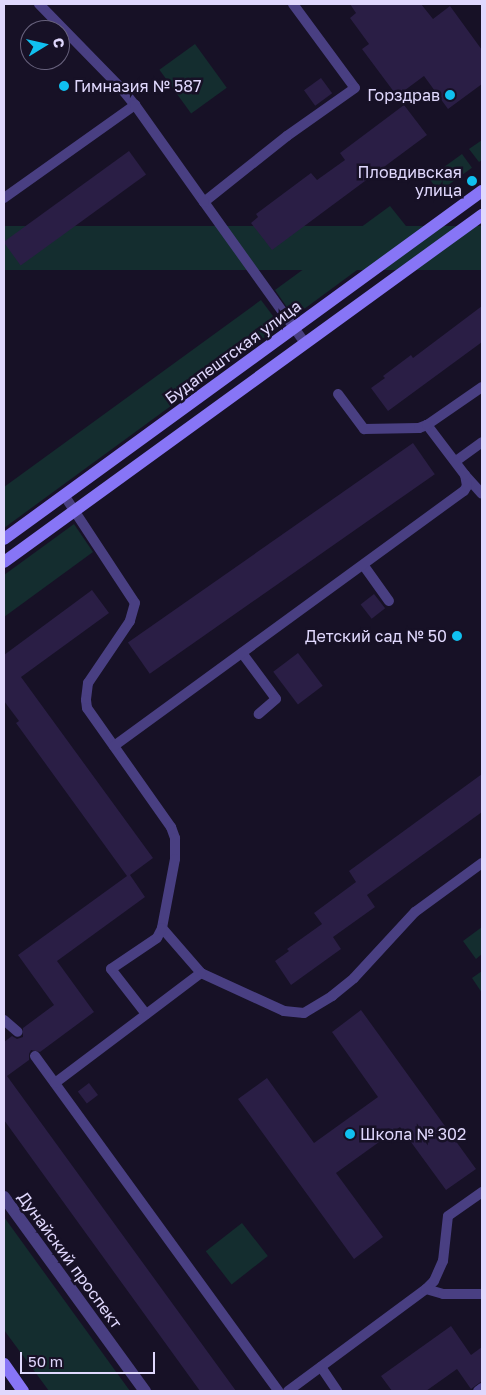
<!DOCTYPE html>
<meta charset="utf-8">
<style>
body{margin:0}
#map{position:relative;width:486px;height:1395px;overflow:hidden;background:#171126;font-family:"Golos Text",sans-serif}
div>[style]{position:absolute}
.green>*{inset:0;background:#142d2f;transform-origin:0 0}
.building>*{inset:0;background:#2a1e45;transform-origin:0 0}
.lane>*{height:10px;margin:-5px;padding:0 5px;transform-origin:5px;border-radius:5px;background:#493f82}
.street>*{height:12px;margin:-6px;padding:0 6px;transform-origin:6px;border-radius:6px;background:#493f82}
.secondary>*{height:12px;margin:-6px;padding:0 6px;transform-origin:6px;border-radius:6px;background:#8775f6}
.dots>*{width:14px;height:14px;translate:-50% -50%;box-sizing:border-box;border:2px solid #171126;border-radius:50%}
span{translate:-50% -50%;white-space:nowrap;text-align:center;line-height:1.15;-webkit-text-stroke:5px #171126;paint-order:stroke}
.poi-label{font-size:16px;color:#e0d8fd}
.left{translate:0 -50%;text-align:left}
.right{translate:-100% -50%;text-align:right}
.street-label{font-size:16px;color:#e0d8fd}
.frame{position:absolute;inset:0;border:5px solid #e0d8fd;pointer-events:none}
.north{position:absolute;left:20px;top:20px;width:50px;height:50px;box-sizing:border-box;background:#171126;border:1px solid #67617c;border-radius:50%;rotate:81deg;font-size:14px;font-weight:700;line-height:20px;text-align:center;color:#e0d8fd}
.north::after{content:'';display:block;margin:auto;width:18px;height:22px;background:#10c0f0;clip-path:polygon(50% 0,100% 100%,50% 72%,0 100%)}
.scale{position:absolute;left:20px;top:1352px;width:135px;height:22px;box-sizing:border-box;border:2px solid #e0d8fd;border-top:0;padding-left:6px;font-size:15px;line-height:18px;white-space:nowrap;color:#e0d8fd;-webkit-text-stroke:4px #171126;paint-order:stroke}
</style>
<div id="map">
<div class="green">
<div style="left:195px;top:44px;width:54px;height:44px;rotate:54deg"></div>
<div style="clip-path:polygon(482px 140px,482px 160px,479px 162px,469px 149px)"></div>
<div style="left:462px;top:154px;width:17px;height:41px;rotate:54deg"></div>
<div style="clip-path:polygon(390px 206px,410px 231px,296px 315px,291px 313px,275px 290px)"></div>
<div style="left:482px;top:226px;width:44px;height:490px;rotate:90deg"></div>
<div style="clip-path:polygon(261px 300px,276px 320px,276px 329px,4px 528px,4px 487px)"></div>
<div style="clip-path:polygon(74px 524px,93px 552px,4px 617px,4px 575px)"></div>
<div style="clip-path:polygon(482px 927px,482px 954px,476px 959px,463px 941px)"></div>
<div style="clip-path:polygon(482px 971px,482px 993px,472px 978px)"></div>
<div style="clip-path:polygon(4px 1217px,130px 1391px,49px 1391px,4px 1330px)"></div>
<div style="left:242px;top:1223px;width:42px;height:46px;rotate:52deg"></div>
</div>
<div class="building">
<div style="clip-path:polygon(350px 4px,421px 4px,433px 19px,450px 6px,482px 50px,482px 84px,448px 109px,424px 76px,397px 96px,362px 49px,369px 44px,350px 18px,356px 13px)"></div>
<div style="left:321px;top:78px;width:19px;height:21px;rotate:54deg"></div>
<div style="clip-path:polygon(404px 105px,427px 135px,272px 250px,251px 223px,258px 217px,256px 214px,311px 173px,317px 180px,345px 160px,340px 153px)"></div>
<div style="left:129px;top:151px;width:29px;height:155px;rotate:54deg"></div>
<div style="clip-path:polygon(482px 306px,482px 342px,388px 411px,371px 388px,385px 378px,383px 376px,411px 355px,413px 358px)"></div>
<div style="left:413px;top:443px;width:38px;height:348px;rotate:55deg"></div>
<div style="clip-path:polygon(92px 590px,109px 613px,21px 677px,153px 858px,130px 875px,145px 897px,57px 961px,94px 1012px,40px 1052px,31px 1050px,29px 1054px,29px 1060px,7px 1076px,236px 1391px,200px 1391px,4px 1120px,4px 1042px,12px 1036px,17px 1039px,23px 1037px,23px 1028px,54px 1005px,18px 955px,127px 876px,16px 723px,19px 721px,4px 701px,4px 655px)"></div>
<div style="left:374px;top:594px;width:18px;height:17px;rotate:52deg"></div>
<div style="left:298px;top:653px;width:41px;height:31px;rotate:53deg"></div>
<div style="clip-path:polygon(482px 774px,482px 812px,367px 895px,375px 907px,333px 937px,341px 949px,291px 985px,275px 961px,289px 951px,287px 949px,322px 924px,314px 913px,356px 882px,349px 871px)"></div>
<div style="clip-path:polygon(361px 1010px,476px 1169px,446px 1190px,400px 1127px,336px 1173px,383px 1237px,354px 1259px,238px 1099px,267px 1078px,314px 1143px,378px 1097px,332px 1032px)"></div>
<div style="left:89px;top:1083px;width:15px;height:14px;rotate:53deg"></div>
<div style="clip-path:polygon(451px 1326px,471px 1355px,482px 1347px,482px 1381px,471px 1389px,457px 1369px,426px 1391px,392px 1391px,381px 1376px)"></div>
</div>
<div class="lane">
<div style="left:39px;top:4px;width:117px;rotate:45.7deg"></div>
<div style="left:121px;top:88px;width:22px;rotate:51deg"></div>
<div style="left:293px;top:4px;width:104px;rotate:53.6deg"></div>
<div style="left:355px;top:88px;width:83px;rotate:144.8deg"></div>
<div style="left:287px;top:136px;width:106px;rotate:141.5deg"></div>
<div style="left:204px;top:202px;width:173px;rotate:54.4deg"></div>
<div style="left:4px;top:198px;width:161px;rotate:-35.4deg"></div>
<div style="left:135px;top:105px;width:119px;rotate:54.6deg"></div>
<div style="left:338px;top:394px;width:44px;rotate:53.4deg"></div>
<div style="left:364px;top:429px;width:55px;rotate:-1deg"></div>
<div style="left:419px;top:428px;width:9px;rotate:-21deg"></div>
<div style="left:456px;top:461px;width:32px;rotate:-36deg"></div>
<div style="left:465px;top:475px;width:25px;rotate:48deg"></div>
<div style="left:64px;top:495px;width:129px;rotate:56.7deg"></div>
<div style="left:135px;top:603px;width:19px;rotate:106deg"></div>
<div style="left:130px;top:621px;width:75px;rotate:124.1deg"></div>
<div style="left:88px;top:683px;width:17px;rotate:97deg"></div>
<div style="left:86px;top:700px;width:8px;rotate:83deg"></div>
<div style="left:87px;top:708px;width:146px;rotate:54.8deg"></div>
<div style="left:171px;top:827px;width:12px;rotate:70deg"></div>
<div style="left:175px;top:838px;width:21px;rotate:90deg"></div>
<div style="left:175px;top:859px;width:70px;rotate:100.7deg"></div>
<div style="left:162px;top:928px;width:60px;rotate:49.1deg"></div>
<div style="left:201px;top:973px;width:91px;rotate:24.6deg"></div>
<div style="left:284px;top:1011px;width:20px;rotate:6deg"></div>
<div style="left:304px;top:1013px;width:33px;rotate:-31deg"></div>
<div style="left:332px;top:996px;width:28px;rotate:-39deg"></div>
<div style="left:354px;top:978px;width:90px;rotate:-47.3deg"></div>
<div style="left:415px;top:912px;width:83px;rotate:-36.2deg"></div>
<div style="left:364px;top:566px;width:43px;rotate:54.5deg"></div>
<div style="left:242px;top:653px;width:57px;rotate:53.5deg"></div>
<div style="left:276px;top:699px;width:23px;rotate:139deg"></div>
<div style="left:114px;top:746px;width:433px;rotate:-36.1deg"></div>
<div style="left:464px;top:491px;width:6px;rotate:-59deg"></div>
<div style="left:467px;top:486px;width:11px;rotate:-100deg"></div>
<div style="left:465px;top:475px;width:63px;rotate:-127.2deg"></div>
<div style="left:427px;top:425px;width:67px;rotate:-34.6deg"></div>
<div style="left:146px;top:1014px;width:57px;rotate:-127.9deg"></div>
<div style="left:111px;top:969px;width:55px;rotate:-34deg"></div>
<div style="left:157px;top:938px;width:11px;rotate:-63deg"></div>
<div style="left:4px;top:1020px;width:18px;rotate:41deg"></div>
<div style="left:35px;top:1056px;width:414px;rotate:54deg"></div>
<div style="left:55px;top:1083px;width:183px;rotate:-37deg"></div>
<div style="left:426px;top:1289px;width:18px;rotate:16deg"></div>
<div style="left:443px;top:1294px;width:39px"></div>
<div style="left:321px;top:1367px;width:29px;rotate:56deg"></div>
<div style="left:288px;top:1391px;width:172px;rotate:-36.5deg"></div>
<div style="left:426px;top:1289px;width:11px;rotate:-45deg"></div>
<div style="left:434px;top:1281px;width:22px;rotate:-66deg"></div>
<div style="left:443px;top:1261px;width:45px;rotate:-83.7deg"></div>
<div style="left:448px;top:1216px;width:42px;rotate:-35.2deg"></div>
<div style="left:478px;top:1391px;width:5px;rotate:-37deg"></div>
</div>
<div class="street">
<div style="left:4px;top:1197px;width:240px;rotate:54deg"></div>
</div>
<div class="secondary">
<div style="left:4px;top:539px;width:591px;rotate:-36.06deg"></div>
<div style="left:4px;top:562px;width:591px;rotate:-35.98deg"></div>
<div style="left:4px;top:1364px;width:33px;rotate:55deg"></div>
</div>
<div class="dots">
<div style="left:64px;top:86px;background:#10c0f0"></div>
<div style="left:450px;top:95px;background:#10c0f0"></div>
<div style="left:472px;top:181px;background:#10c0f0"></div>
<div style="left:457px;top:636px;background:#10c0f0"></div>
<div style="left:350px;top:1134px;background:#10c0f0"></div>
</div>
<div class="poi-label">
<span class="left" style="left:74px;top:86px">Гимназия № 587</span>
<span class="right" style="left:440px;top:95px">Горздрав</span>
<span class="right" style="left:462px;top:181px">Пловдивская<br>улица</span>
<span class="right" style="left:447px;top:636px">Детский сад № 50</span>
<span class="left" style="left:360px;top:1134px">Школа № 302</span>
</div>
<div class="street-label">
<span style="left:233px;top:352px;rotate:-36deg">Будапештская улица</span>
<span style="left:70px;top:1260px;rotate:54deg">Дунайский проспект</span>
</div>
<div class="frame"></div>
<div class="north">С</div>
<div class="scale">50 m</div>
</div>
